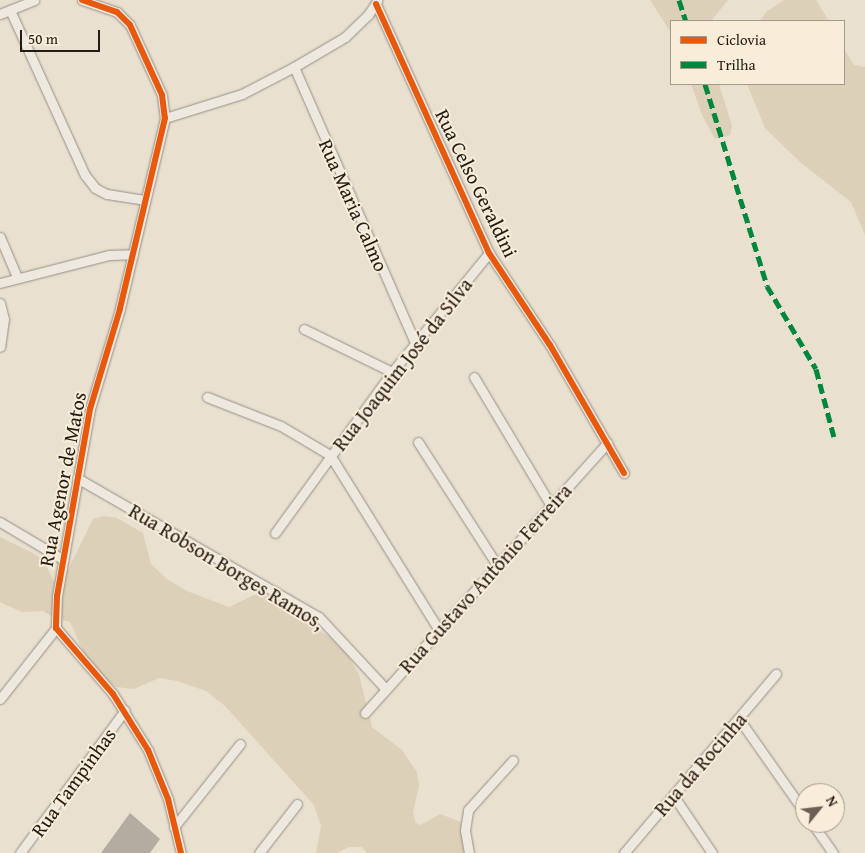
<!DOCTYPE html>
<meta charset="utf-8">
<style>
body{margin:0}
#map{position:relative;width:865px;height:853px;overflow:hidden;background:#eae0cf;font-family:"Gentium Book Plus",serif}
div>[style]{position:absolute}
.green>*{inset:0;background:#ddd0b8}
.building>*{inset:0;background:#b4aca1}
.roads{filter:drop-shadow(0 0 1px #968f85) drop-shadow(0 0 1px #968f85)}
.street>*{height:9px;margin:-4.5px;padding:0 4.5px;transform-origin:4.5px;border-radius:4.5px;background:#ede8e0}
.quiet>*{height:5px;margin-top:-2.5px;transform-origin:0;background:repeating-linear-gradient(90deg,#00873e 0 10px,transparent 0 15px)}
.cycleway>*{height:6px;margin:-3px;padding:0 3px;transform-origin:3px;border-radius:3px;background:#e8590c}
span{translate:-50% -50%;white-space:nowrap;text-align:center;line-height:1.15;-webkit-text-stroke:4px #f8edd9;paint-order:stroke}
.street-label{font-size:20px;color:#261a15}
.legend{position:absolute;left:670px;top:20px;width:175px;height:65px;box-sizing:border-box;background:#f8edd9;border:1px solid #a4998b;margin:0;padding:6px 9px;list-style:none;font-size:15px;color:#261a15}
.legend li{display:flex;align-items:center;gap:10px;height:25px}
.legend b{width:25px;border:1px solid #a4998b}
.north{position:absolute;left:795px;top:783px;width:50px;height:50px;box-sizing:border-box;background:#f8edd9;border:1px solid #a4998b;border-radius:50%;rotate:61deg;font-size:14px;font-weight:700;line-height:20px;text-align:center;color:#261a15}
.north::after{content:'';display:block;margin:auto;width:18px;height:22px;background:#6b5f56;clip-path:polygon(50% 0,100% 100%,50% 72%,0 100%)}
.scale{position:absolute;left:20px;top:30px;width:80px;height:22px;box-sizing:border-box;border:2px solid #261a15;border-top:0;padding-left:6px;font-size:15px;line-height:18px;white-space:nowrap;color:#261a15;-webkit-text-stroke:4px #f8edd9;paint-order:stroke}
</style>
<div id="map">
<div class="green">
<div style="clip-path:polygon(650px 0,728px 0,711px 21px,671px 21px,671px 33px)"></div>
<div style="clip-path:polygon(784px 0,816px 0,829px 21px,760px 21px,766px 12px)"></div>
<div style="clip-path:polygon(844px 49px,854px 65px,865px 67px,865px 235px,851px 202px,801px 163px,765px 128px,747px 84px,844px 84px)"></div>
<div style="clip-path:polygon(691px 84px,719px 84px,732px 126px,730px 135px,715px 139px,702px 115px)"></div>
<div style="clip-path:polygon(104px 516px,117px 518px,143px 533px,151px 564px,167px 579px,187px 591px,229px 607px,254px 595px,269px 596px,332px 639px,347px 654px,359px 674px,372px 727px,402px 750px,417px 772px,419px 786px,413px 813px,416px 823px,421px 825px,440px 814px,461px 822px,466px 853px,367px 853px,362px 847px,349px 847px,337px 853px,316px 853px,321px 826px,314px 805px,225px 706px,206px 691px,177px 681px,159px 678px,134px 689px,116px 687px,89px 664px,70px 622px,56px 619px,43px 611px,22px 612px,0 602px,0 537px,33px 553px,44px 561px,53px 580px,62px 582px,93px 519px)"></div>
</div>
<div class="building">
<div style="clip-path:polygon(130px 813px,160px 839px,150px 853px,101px 853px)"></div>
</div>
<div class="roads">
<div class="street">
<div style="left:82px;top:0;width:37px;rotate:19deg"></div>
<div style="left:117px;top:12px;width:18px;rotate:45deg"></div>
<div style="left:130px;top:25px;width:77px;rotate:65.4deg"></div>
<div style="left:162px;top:95px;width:23px;rotate:83deg"></div>
<div style="left:165px;top:118px;width:196px;rotate:103.3deg"></div>
<div style="left:120px;top:309px;width:104px;rotate:106.7deg"></div>
<div style="left:90px;top:409px;width:190px;rotate:100deg"></div>
<div style="left:57px;top:596px;width:32px;rotate:92deg"></div>
<div style="left:56px;top:628px;width:87px;rotate:49.2deg"></div>
<div style="left:113px;top:694px;width:66px;rotate:58deg"></div>
<div style="left:148px;top:750px;width:53px;rotate:67.8deg"></div>
<div style="left:168px;top:799px;width:56px;rotate:76.5deg"></div>
<div style="left:376px;top:4px;width:273px;rotate:65.6deg"></div>
<div style="left:489px;top:253px;width:110px;rotate:56.5deg"></div>
<div style="left:550px;top:345px;width:148px;rotate:60deg"></div>
<div style="left:10px;top:10px;width:181px;rotate:65.6deg"></div>
<div style="left:85px;top:175px;width:16px;rotate:52deg"></div>
<div style="left:95px;top:188px;width:13px;rotate:27deg"></div>
<div style="left:107px;top:194px;width:36px;rotate:9deg"></div>
<div style="left:0;top:14px;width:37px;rotate:-22deg"></div>
<div style="left:294px;top:67px;width:301px;rotate:66.3deg"></div>
<div style="left:165px;top:118px;width:81px;rotate:-17.3deg"></div>
<div style="left:242px;top:94px;width:59px;rotate:-27.4deg"></div>
<div style="left:294px;top:67px;width:59px;rotate:-30.5deg"></div>
<div style="left:345px;top:37px;width:32px;rotate:-44deg"></div>
<div style="left:368px;top:15px;width:17px;rotate:-57deg"></div>
<div style="left:0;top:237px;width:43px;rotate:67deg"></div>
<div style="left:0;top:283px;width:113px;rotate:-14.4deg"></div>
<div style="left:109px;top:255px;width:24px;rotate:-2deg"></div>
<div style="left:0;top:303px;width:16px;rotate:76deg"></div>
<div style="left:4px;top:319px;width:28px;rotate:98deg"></div>
<div style="left:304px;top:329px;width:98px;rotate:26deg"></div>
<div style="left:474px;top:377px;width:148px;rotate:59.1deg"></div>
<div style="left:207px;top:397px;width:79px;rotate:21.4deg"></div>
<div style="left:281px;top:426px;width:57px;rotate:30.6deg"></div>
<div style="left:330px;top:455px;width:206px;rotate:58.1deg"></div>
<div style="left:418px;top:442px;width:146px;rotate:57.3deg"></div>
<div style="left:77px;top:478px;width:279px;rotate:29.9deg"></div>
<div style="left:319px;top:617px;width:98px;rotate:47.1deg"></div>
<div style="left:0;top:522px;width:74px;rotate:30.7deg"></div>
<div style="left:275px;top:533px;width:199px;rotate:-54deg"></div>
<div style="left:392px;top:372px;width:154px;rotate:-50.8deg"></div>
<div style="left:0;top:699px;width:90px;rotate:-51.7deg"></div>
<div style="left:365px;top:713px;width:363px;rotate:-48.1deg"></div>
<div style="left:739px;top:719px;width:115px;rotate:54.9deg"></div>
<div style="left:673px;top:795px;width:70px;rotate:56.1deg"></div>
<div style="left:812px;top:823px;width:37px;rotate:55deg"></div>
<div style="left:174px;top:827px;width:106px;rotate:-51.5deg"></div>
<div style="left:20px;top:853px;width:177px;rotate:-53.7deg"></div>
<div style="left:259px;top:853px;width:62px;rotate:-52.2deg"></div>
<div style="left:469px;top:853px;width:23px;rotate:-100deg"></div>
<div style="left:465px;top:830px;width:20px;rotate:-81deg"></div>
<div style="left:468px;top:810px;width:67px;rotate:-48deg"></div>
<div style="left:624px;top:853px;width:235px;rotate:-49.7deg"></div>
</div>
</div>
<div class="quiet">
<div style="left:679px;top:0;width:22px;rotate:72deg"></div>
<div style="left:705px;top:84px;width:211px;rotate:72.9deg"></div>
<div style="left:767px;top:286px;width:96px;rotate:59.4deg"></div>
<div style="left:816px;top:369px;width:70px;rotate:75.2deg"></div>
</div>
<div class="cycleway">
<div style="left:82px;top:0;width:37px;rotate:19deg"></div>
<div style="left:117px;top:12px;width:18px;rotate:45deg"></div>
<div style="left:130px;top:25px;width:77px;rotate:65.4deg"></div>
<div style="left:162px;top:95px;width:23px;rotate:83deg"></div>
<div style="left:165px;top:118px;width:196px;rotate:103.3deg"></div>
<div style="left:120px;top:309px;width:104px;rotate:106.7deg"></div>
<div style="left:90px;top:409px;width:190px;rotate:100deg"></div>
<div style="left:57px;top:596px;width:32px;rotate:92deg"></div>
<div style="left:56px;top:628px;width:87px;rotate:49.2deg"></div>
<div style="left:113px;top:694px;width:66px;rotate:58deg"></div>
<div style="left:148px;top:750px;width:53px;rotate:67.8deg"></div>
<div style="left:168px;top:799px;width:56px;rotate:76.5deg"></div>
<div style="left:376px;top:4px;width:273px;rotate:65.6deg"></div>
<div style="left:489px;top:253px;width:110px;rotate:56.5deg"></div>
<div style="left:550px;top:345px;width:148px;rotate:60deg"></div>
</div>
<div class="street-label">
<span style="left:477px;top:183px;rotate:64deg">Rua Celso Geraldini</span>
<span style="left:354px;top:205px;rotate:66deg">Rua Maria Calmo</span>
<span style="left:402px;top:364px;rotate:-52deg">Rua Joaquim José da Silva</span>
<span style="left:62px;top:479px;rotate:-79deg">Rua Agenor de Matos</span>
<span style="left:227px;top:566px;rotate:31deg">Rua Robson Borges Ramos,</span>
<span style="left:485px;top:578px;rotate:-48deg">Rua Gustavo Antônio Ferreira</span>
<span style="left:700px;top:764px;rotate:-49deg">Rua da Rocinha</span>
<span style="left:73px;top:782px;rotate:-54deg">Rua Tampinhas</span>
</div>
<ul class="legend">
<li><b style="height:6px;background:#e8590c"></b>Ciclovia</li>
<li><b style="height:6px;background:#00873e"></b>Trilha</li>
</ul>
<div class="north">N</div>
<div class="scale">50 m</div>
</div>
